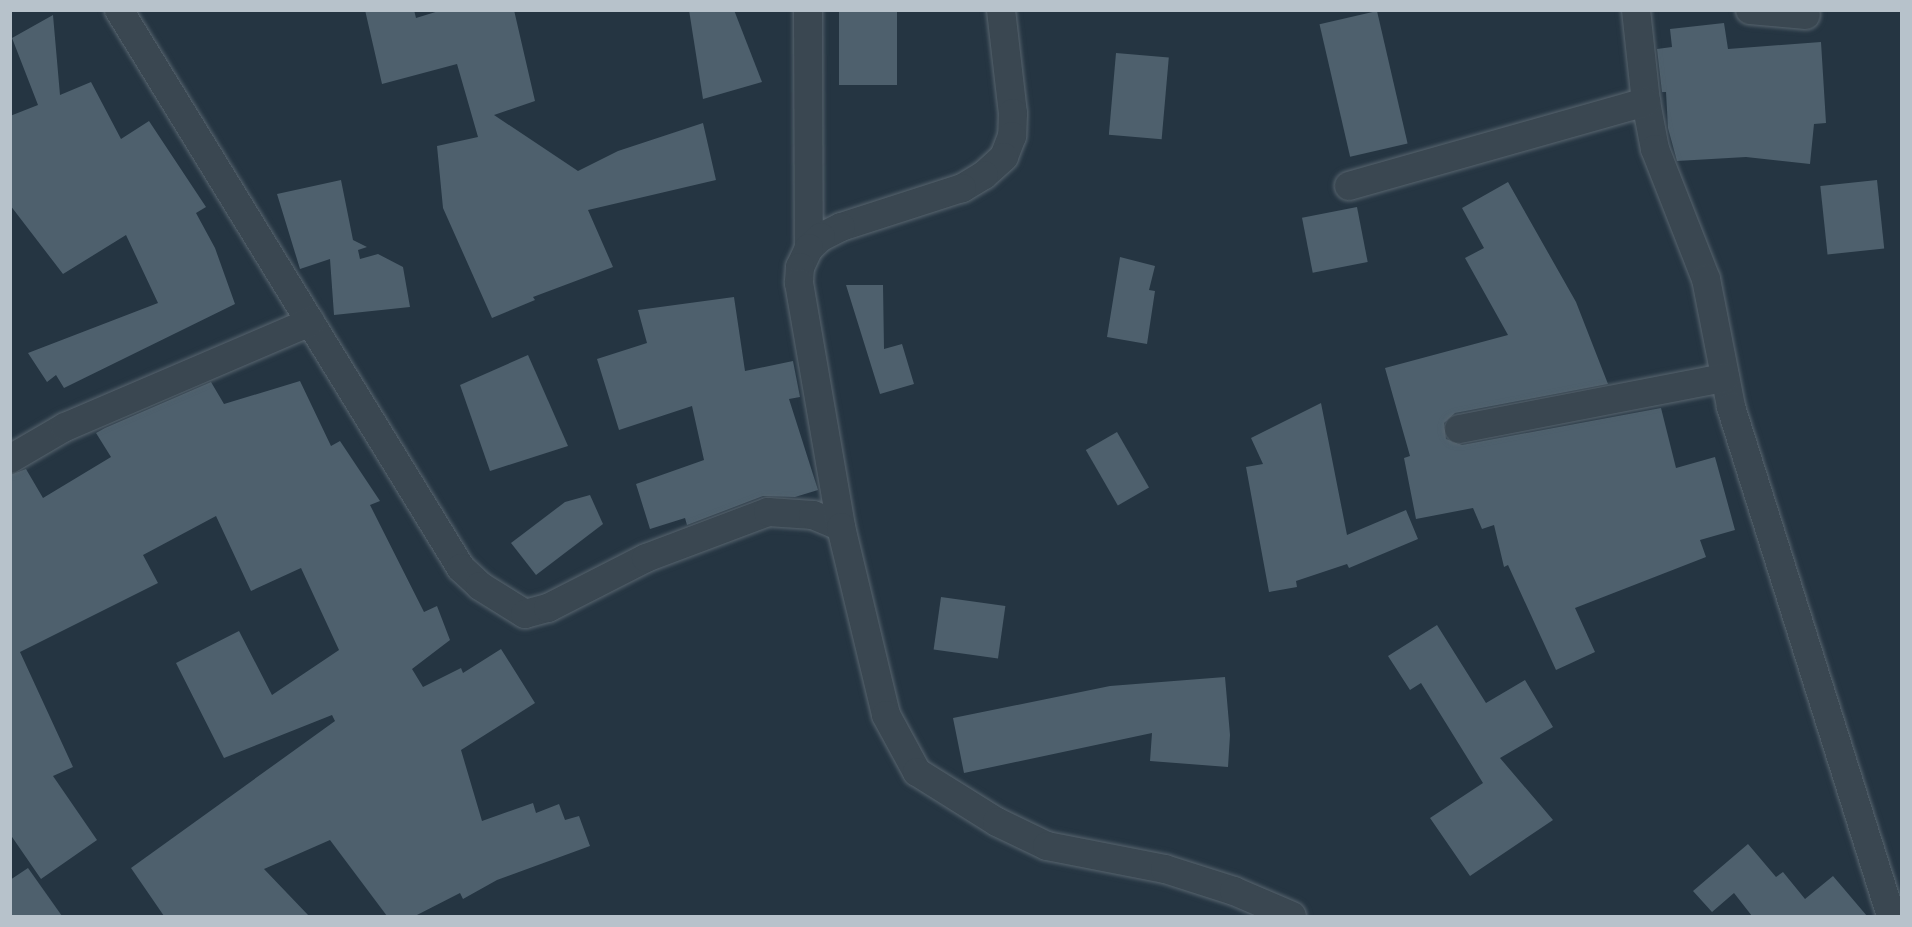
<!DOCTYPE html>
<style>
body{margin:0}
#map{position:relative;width:1912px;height:927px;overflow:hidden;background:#253542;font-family:"Sofia Sans Condensed",sans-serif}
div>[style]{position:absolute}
.building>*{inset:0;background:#4e606d;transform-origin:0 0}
.roads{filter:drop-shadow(0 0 2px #58656f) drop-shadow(0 0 2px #58656f)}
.street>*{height:28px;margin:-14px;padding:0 14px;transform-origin:14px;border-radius:14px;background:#3a4751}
span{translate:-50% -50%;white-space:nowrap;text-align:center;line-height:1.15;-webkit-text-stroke:4.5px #1e2c37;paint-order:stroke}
.frame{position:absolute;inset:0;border:12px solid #b7c2cb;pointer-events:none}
</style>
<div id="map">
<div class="building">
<div style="clip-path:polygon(365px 10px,414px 10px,416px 18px,442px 10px,514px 10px,535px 101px,494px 115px,578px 171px,618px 151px,703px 123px,716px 180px,588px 210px,613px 267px,533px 297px,535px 300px,492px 318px,443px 208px,437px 146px,478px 137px,457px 64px,382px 84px)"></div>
<div style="clip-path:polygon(689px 10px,734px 10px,762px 82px,703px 99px)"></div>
<div style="left:839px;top:10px;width:58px;height:75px"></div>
<div style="left:1377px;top:11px;width:136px;height:59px;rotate:77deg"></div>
<div style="clip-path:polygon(53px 15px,60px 95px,91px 82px,121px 139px,149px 121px,206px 207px,196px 213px,215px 248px,235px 304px,64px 388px,56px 375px,47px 382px,28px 353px,158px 303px,126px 235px,63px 274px,10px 205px,10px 116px,38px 105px,12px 38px)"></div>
<div style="clip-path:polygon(1724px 23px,1728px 49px,1821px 42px,1826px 123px,1814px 124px,1810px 164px,1746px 157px,1677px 161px,1668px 128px,1666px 92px,1662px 92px,1657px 49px,1672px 47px,1670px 29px)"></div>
<div style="left:1116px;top:53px;width:53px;height:82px;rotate:5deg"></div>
<div style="clip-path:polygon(341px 180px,353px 240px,367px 247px,358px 250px,360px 259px,378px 254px,403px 267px,410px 307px,334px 315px,330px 259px,300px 269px,277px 194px)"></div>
<div style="left:1877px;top:180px;width:69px;height:57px;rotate:84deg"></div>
<div style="clip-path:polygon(1508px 182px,1576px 302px,1608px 384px,1455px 413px,1444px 423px,1446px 439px,1462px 445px,1661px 408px,1676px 468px,1715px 457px,1735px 530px,1700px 540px,1706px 557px,1575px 608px,1595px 652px,1556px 670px,1508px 565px,1504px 567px,1494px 525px,1482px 529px,1473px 508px,1416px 519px,1404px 458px,1410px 456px,1385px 368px,1508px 335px,1465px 258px,1484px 248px,1462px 208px)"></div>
<div style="left:1357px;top:207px;width:56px;height:56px;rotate:79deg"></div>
<div style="clip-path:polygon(1120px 257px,1155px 266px,1149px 290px,1155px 291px,1147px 344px,1107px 337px)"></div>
<div style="clip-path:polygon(846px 285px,883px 285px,884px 349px,902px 344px,914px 384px,880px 394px)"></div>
<div style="clip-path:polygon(734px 297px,745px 371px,793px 361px,800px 397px,789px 399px,818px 490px,795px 497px,763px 496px,687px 525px,685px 518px,650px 529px,636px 484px,704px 460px,692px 406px,619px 430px,597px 359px,647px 343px,638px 310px)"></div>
<div style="clip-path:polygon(528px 355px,568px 446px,490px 471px,460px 385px)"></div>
<div style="clip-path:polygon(300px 381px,331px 446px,340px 441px,380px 501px,370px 505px,424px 612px,437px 606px,450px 640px,412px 669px,423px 687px,461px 668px,463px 673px,501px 649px,535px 703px,461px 750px,482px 821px,533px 803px,536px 813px,559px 804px,565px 820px,579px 816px,590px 846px,497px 880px,463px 899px,460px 893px,415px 916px,387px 916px,330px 840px,264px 869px,309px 916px,164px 916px,131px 868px,335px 721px,332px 715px,224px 758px,176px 663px,239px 631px,272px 695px,339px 650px,301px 568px,251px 591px,216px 516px,143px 555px,158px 583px,20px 652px,73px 767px,53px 776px,97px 840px,41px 879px,10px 834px,10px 475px,26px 469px,43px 498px,111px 457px,96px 433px,105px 428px,211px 382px,224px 404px)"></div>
<div style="clip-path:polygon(1321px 403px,1347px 535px,1406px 510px,1418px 539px,1349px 568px,1347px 564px,1296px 581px,1297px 587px,1269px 592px,1246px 467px,1263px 464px,1251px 438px)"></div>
<div style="left:1117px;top:432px;width:64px;height:36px;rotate:60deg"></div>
<div style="clip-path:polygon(590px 495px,603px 524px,536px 575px,511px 543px,565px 502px)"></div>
<div style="left:941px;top:597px;width:65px;height:53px;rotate:8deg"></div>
<div style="clip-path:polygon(1437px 625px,1486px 703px,1525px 680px,1553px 727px,1500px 758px,1553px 820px,1470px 876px,1430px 818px,1483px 783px,1421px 683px,1410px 690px,1388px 656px)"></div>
<div style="clip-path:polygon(1225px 677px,1230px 735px,1228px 767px,1150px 761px,1152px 733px,964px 773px,953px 718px,1110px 686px)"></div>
<div style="clip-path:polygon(1748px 844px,1776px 877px,1783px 872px,1805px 899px,1833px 876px,1867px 916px,1752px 916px,1734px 893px,1712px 912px,1693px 891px)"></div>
<div style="clip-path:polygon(28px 868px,62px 916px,10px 916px,10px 880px)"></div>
</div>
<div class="roads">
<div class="street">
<div style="left:119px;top:10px;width:654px;rotate:58.5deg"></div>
<div style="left:461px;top:568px;width:26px;rotate:43deg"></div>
<div style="left:480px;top:586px;width:53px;rotate:31.9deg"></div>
<div style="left:525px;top:614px;width:24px;rotate:-15deg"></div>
<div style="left:548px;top:608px;width:110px;rotate:-27deg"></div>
<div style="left:646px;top:558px;width:130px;rotate:-20.7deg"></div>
<div style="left:768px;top:512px;width:45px;rotate:3.8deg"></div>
<div style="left:813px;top:515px;width:30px;rotate:23deg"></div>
<div style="left:808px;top:10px;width:238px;rotate:89.8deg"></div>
<div style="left:1001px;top:10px;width:104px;rotate:83.4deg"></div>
<div style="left:1013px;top:113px;width:23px;rotate:92deg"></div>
<div style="left:1012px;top:136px;width:22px;rotate:111deg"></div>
<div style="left:1004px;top:157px;width:27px;rotate:138deg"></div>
<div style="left:984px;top:175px;width:26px;rotate:149deg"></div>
<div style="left:962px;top:188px;width:127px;rotate:162.1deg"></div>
<div style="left:841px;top:227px;width:22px;rotate:153deg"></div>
<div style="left:821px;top:237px;width:16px;rotate:137deg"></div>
<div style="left:809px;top:248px;width:21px;rotate:115deg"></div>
<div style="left:800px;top:267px;width:16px;rotate:94deg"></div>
<div style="left:799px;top:283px;width:248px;rotate:80.2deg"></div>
<div style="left:841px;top:527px;width:193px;rotate:76.5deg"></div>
<div style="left:886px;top:715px;width:65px;rotate:61.5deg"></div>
<div style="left:917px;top:772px;width:94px;rotate:32deg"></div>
<div style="left:997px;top:822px;width:55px;rotate:25.6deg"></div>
<div style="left:1047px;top:846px;width:120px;rotate:11deg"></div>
<div style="left:1165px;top:869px;width:72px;rotate:17.7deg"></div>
<div style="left:1234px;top:891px;width:63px;rotate:23.3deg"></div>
<div style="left:1636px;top:10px;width:93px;rotate:83.8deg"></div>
<div style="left:1646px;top:102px;width:48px;rotate:79.2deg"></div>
<div style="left:1655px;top:149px;width:140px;rotate:68.6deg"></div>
<div style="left:1706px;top:279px;width:130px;rotate:78.9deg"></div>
<div style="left:1731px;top:407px;width:534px;rotate:72.55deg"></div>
<div style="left:1750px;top:10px;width:56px;rotate:5.1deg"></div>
<div style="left:1349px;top:186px;width:309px;rotate:-15.8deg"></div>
<div style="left:1459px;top:429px;width:271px;rotate:-10.9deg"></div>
<div style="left:10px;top:459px;width:64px;rotate:-30.2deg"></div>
<div style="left:65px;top:427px;width:267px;rotate:-23.2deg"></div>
</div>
</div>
<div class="frame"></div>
</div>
